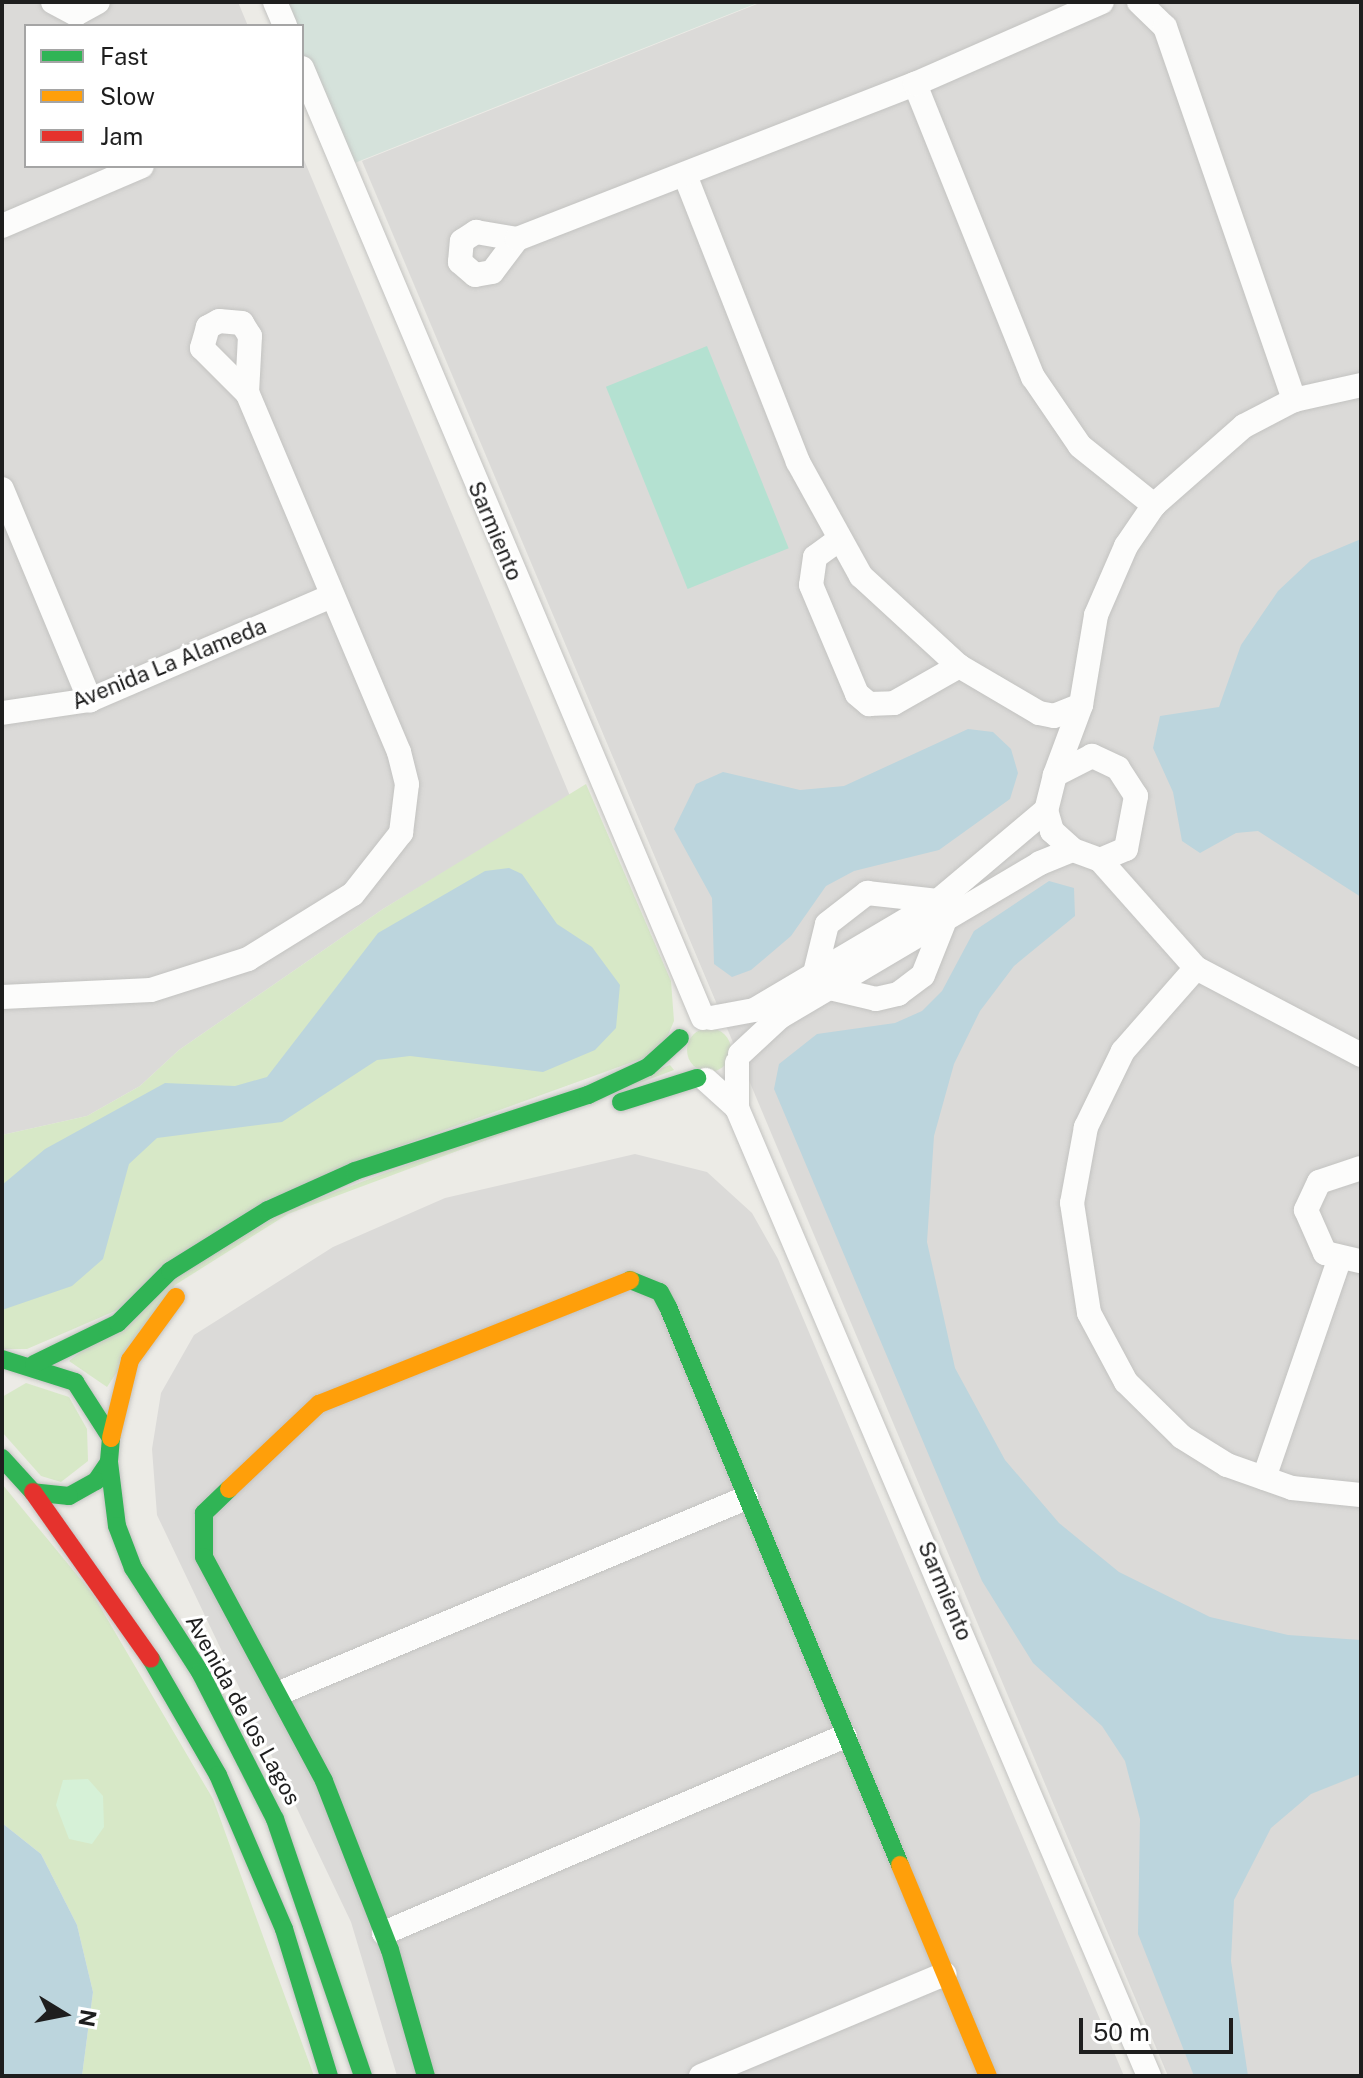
<!DOCTYPE html>
<style>
body{margin:0}
#map{position:relative;width:1363px;height:2078px;overflow:hidden;background:#ecebe6;font-family:"Public Sans",sans-serif}
div>[style]{position:absolute}
.residential>*{inset:0;background:#dbdad8}
.grass>*{inset:0;background:#d7e8c7}
.round{border-radius:50%}
.wetland>*{inset:0;background:#d5e2db}
.park>*{inset:0;background:#d6f1d7}
.pitch>*{inset:0;background:#b4e1d1;transform-origin:0 0}
.water>*{inset:0;background:#bcd5dd}
.roads{filter:drop-shadow(0 0 2px #c3c3c1) drop-shadow(0 0 2px #c3c3c1)}
.street>*{height:24px;margin:-12px;padding:0 12px;transform-origin:12px;border-radius:12px;background:#fcfcfb}
.fast>*{height:18px;margin:-9px;padding:0 9px;transform-origin:9px;border-radius:9px;background:#30b455}
.slow>*{height:18px;margin:-9px;padding:0 9px;transform-origin:9px;border-radius:9px;background:#ff9f0a}
.jam>*{height:18px;margin:-9px;padding:0 9px;transform-origin:9px;border-radius:9px;background:#e5322d}
span{translate:-50% -50%;white-space:nowrap;text-align:center;line-height:1.15;-webkit-text-stroke:6px #fff;paint-order:stroke}
.street-label{font-size:22px;color:#1e1e1e}
.frame{position:absolute;inset:0;border:4px solid #1e1e1e;pointer-events:none}
.legend{position:absolute;left:24px;top:24px;width:280px;height:144px;box-sizing:border-box;background:#fff;border:2px solid #a5a5a5;margin:0;padding:10px 14px;list-style:none;font-size:24px;color:#1e1e1e}
.legend li{display:flex;align-items:center;gap:16px;height:40px}
.legend b{width:40px;border:2px solid #a5a5a5}
.north{position:absolute;left:24px;top:1974px;width:80px;height:80px;-webkit-text-stroke:6px #fff;paint-order:stroke;rotate:100deg;font-size:22px;font-weight:700;line-height:32px;text-align:center;color:#1e1e1e}
.north::after{content:'';display:block;margin:auto;width:28px;height:36px;background:#1e1e1e;clip-path:polygon(50% 0,100% 100%,50% 72%,0 100%)}
.scale{position:absolute;left:1079px;top:2018px;width:154px;height:36px;box-sizing:border-box;border:4px solid #1e1e1e;border-top:0;padding-left:10px;font-size:24px;line-height:28px;white-space:nowrap;color:#1e1e1e;-webkit-text-stroke:6px #fff;paint-order:stroke}
</style>
<div id="map">
<div class="residential">
<div style="clip-path:polygon(2px 2px,238px 2px,248px 26px,26px 26px,26px 166px,302px 166px,302px 155px,570px 796px,383px 909px,179px 1050px,140px 1086px,87px 1116px,2px 1135px)"></div>
<div style="clip-path:polygon(762px 2px,1361px 2px,1361px 2076px,1168px 2076px,362px 161px)"></div>
<div style="clip-path:polygon(635px 1154px,707px 1172px,752px 1213px,778px 1259px,1124px 2076px,397px 2076px,351px 1922px,157px 1515px,152px 1449px,161px 1393px,194px 1335px,333px 1247px,445px 1198px)"></div>
</div>
<div class="grass">
<div style="clip-path:polygon(586px 784px,671px 981px,674px 1021px,665px 1042px,649px 1056px,364px 1159px,122px 1308px,27px 1349px,2px 1349px,2px 1135px,87px 1116px,140px 1086px,179px 1050px,383px 909px)"></div>
<div class="round" style="left:687px;top:1028px;width:44px;height:44px"></div>
<div style="clip-path:polygon(670px 1065px,674px 1070px,288px 1214px,175px 1285px,107px 1387px,69px 1361px,169px 1282px,285px 1211px)"></div>
<div style="clip-path:polygon(26px 1383px,69px 1397px,87px 1429px,88px 1461px,61px 1482px,41px 1476px,2px 1432px,2px 1397px)"></div>
<div style="clip-path:polygon(2px 1484px,92px 1593px,213px 1799px,314px 2076px,82px 2076px,93px 1992px,77px 1925px,41px 1854px,2px 1823px)"></div>
</div>
<div class="wetland">
<div style="clip-path:polygon(271px 2px,760px 2px,342px 168px,302px 75px,302px 26px,281px 26px)"></div>
</div>
<div class="park">
<div style="clip-path:polygon(88px 1779px,103px 1796px,104px 1827px,92px 1844px,69px 1839px,56px 1805px,63px 1780px)"></div>
</div>
<div class="pitch">
<div style="left:707px;top:346px;width:218px;height:109px;rotate:68deg"></div>
</div>
<div class="water">
<div style="clip-path:polygon(1361px 539px,1361px 897px,1258px 831px,1236px 833px,1200px 853px,1182px 841px,1173px 792px,1153px 748px,1160px 716px,1219px 707px,1241px 645px,1278px 591px,1311px 560px)"></div>
<div style="clip-path:polygon(968px 729px,993px 732px,1011px 749px,1018px 773px,1010px 799px,939px 850px,854px 871px,826px 886px,791px 936px,751px 970px,732px 977px,714px 964px,712px 898px,674px 829px,696px 784px,723px 772px,800px 790px,844px 786px)"></div>
<div style="clip-path:polygon(509px 868px,522px 874px,557px 924px,592px 947px,620px 985px,616px 1028px,595px 1050px,543px 1072px,410px 1056px,377px 1060px,282px 1122px,157px 1138px,129px 1164px,103px 1259px,72px 1286px,2px 1310px,2px 1185px,45px 1149px,165px 1083px,235px 1086px,267px 1077px,378px 933px,485px 871px)"></div>
<div style="clip-path:polygon(1049px 881px,1074px 888px,1075px 916px,1014px 966px,980px 1011px,954px 1064px,934px 1136px,927px 1242px,955px 1368px,1005px 1460px,1059px 1523px,1119px 1572px,1210px 1617px,1288px 1635px,1361px 1640px,1361px 1774px,1311px 1794px,1271px 1828px,1234px 1900px,1231px 1961px,1248px 2076px,1194px 2076px,1138px 1934px,1140px 1819px,1125px 1761px,1102px 1726px,1033px 1663px,982px 1581px,774px 1089px,779px 1064px,817px 1034px,895px 1023px,922px 1011px,942px 991px,974px 931px)"></div>
<div style="clip-path:polygon(2px 1823px,41px 1854px,77px 1925px,93px 1992px,82px 2076px,2px 2076px)"></div>
</div>
<div class="roads">
<div class="street">
<div style="left:53px;top:2px;width:26px;rotate:28deg"></div>
<div style="left:76px;top:14px;width:25px;rotate:-29deg"></div>
<div style="left:275px;top:2px;width:26px;rotate:67deg"></div>
<div style="left:1139px;top:2px;width:36px;rotate:44deg"></div>
<div style="left:1165px;top:27px;width:395px;rotate:70.9deg"></div>
<div style="left:302px;top:68px;width:1031px;rotate:67.12deg"></div>
<div style="left:915px;top:84px;width:316px;rotate:68.1deg"></div>
<div style="left:1033px;top:377px;width:83px;rotate:55.7deg"></div>
<div style="left:1080px;top:446px;width:95px;rotate:38.6deg"></div>
<div style="left:685px;top:175px;width:308px;rotate:68.5deg"></div>
<div style="left:798px;top:462px;width:130px;rotate:61.1deg"></div>
<div style="left:861px;top:576px;width:133px;rotate:42.6deg"></div>
<div style="left:959px;top:666px;width:93px;rotate:30.4deg"></div>
<div style="left:1039px;top:713px;width:15px;rotate:11deg"></div>
<div style="left:1054px;top:716px;width:29px;rotate:-22deg"></div>
<div style="left:2px;top:226px;width:152px;rotate:-23.2deg"></div>
<div style="left:517px;top:239px;width:41px;rotate:127.1deg"></div>
<div style="left:492px;top:272px;width:17px;rotate:170deg"></div>
<div style="left:475px;top:275px;width:20px;rotate:-139deg"></div>
<div style="left:460px;top:262px;width:21px;rotate:-85deg"></div>
<div style="left:462px;top:241px;width:17px;rotate:-33deg"></div>
<div style="left:476px;top:232px;width:42px;rotate:9.7deg"></div>
<div style="left:517px;top:239px;width:427px;rotate:-21.3deg"></div>
<div style="left:915px;top:84px;width:204px;rotate:-23.7deg"></div>
<div style="left:2px;top:489px;width:229px;rotate:67.4deg"></div>
<div style="left:837px;top:541px;width:27px;rotate:144deg"></div>
<div style="left:815px;top:557px;width:28px;rotate:98deg"></div>
<div style="left:811px;top:585px;width:118px;rotate:67.1deg"></div>
<div style="left:857px;top:694px;width:16px;rotate:40deg"></div>
<div style="left:869px;top:704px;width:25px;rotate:-2deg"></div>
<div style="left:894px;top:703px;width:75px;rotate:-29.6deg"></div>
<div style="left:2px;top:713px;width:89px;rotate:-8.4deg"></div>
<div style="left:90px;top:700px;width:263px;rotate:-23.3deg"></div>
<div style="left:1056px;top:772px;width:72px;rotate:-69.5deg"></div>
<div style="left:1081px;top:705px;width:91px;rotate:-80.5deg"></div>
<div style="left:1096px;top:615px;width:75px;rotate:-66.5deg"></div>
<div style="left:1126px;top:546px;width:50px;rotate:-55.7deg"></div>
<div style="left:1154px;top:505px;width:120px;rotate:-41.3deg"></div>
<div style="left:1244px;top:426px;width:56px;rotate:-27.5deg"></div>
<div style="left:1294px;top:400px;width:69px;rotate:-12.6deg"></div>
<div style="left:1100px;top:860px;width:144px;rotate:48.4deg"></div>
<div style="left:1196px;top:968px;width:187px;rotate:27.8deg"></div>
<div style="left:1196px;top:968px;width:111px;rotate:131.3deg"></div>
<div style="left:1123px;top:1051px;width:85px;rotate:116deg"></div>
<div style="left:1086px;top:1127px;width:77px;rotate:100.4deg"></div>
<div style="left:1072px;top:1203px;width:111px;rotate:81.2deg"></div>
<div style="left:1089px;top:1313px;width:78px;rotate:61.8deg"></div>
<div style="left:1126px;top:1382px;width:78px;rotate:44.5deg"></div>
<div style="left:1182px;top:1437px;width:53px;rotate:31.9deg"></div>
<div style="left:1227px;top:1465px;width:69px;rotate:19.5deg"></div>
<div style="left:1292px;top:1488px;width:69px;rotate:5.8deg"></div>
<div style="left:815px;top:973px;width:50px;rotate:-76.2deg"></div>
<div style="left:827px;top:924px;width:51px;rotate:-37.8deg"></div>
<div style="left:867px;top:893px;width:71px;rotate:6.4deg"></div>
<div style="left:830px;top:988px;width:47px;rotate:13.4deg"></div>
<div style="left:876px;top:999px;width:23px;rotate:-13deg"></div>
<div style="left:898px;top:994px;width:31px;rotate:-37deg"></div>
<div style="left:923px;top:975px;width:54px;rotate:-68.2deg"></div>
<div style="left:2px;top:997px;width:149px;rotate:-2.7deg"></div>
<div style="left:151px;top:990px;width:102px;rotate:-17.7deg"></div>
<div style="left:248px;top:959px;width:123px;rotate:-31.8deg"></div>
<div style="left:353px;top:894px;width:78px;rotate:-51.8deg"></div>
<div style="left:401px;top:833px;width:49px;rotate:-83deg"></div>
<div style="left:407px;top:784px;width:33px;rotate:-104deg"></div>
<div style="left:399px;top:752px;width:390px;rotate:-112.9deg"></div>
<div style="left:247px;top:393px;width:57px;rotate:-87deg"></div>
<div style="left:250px;top:336px;width:15px;rotate:-122deg"></div>
<div style="left:242px;top:323px;width:23px;rotate:-175deg"></div>
<div style="left:219px;top:321px;width:13px;rotate:151deg"></div>
<div style="left:208px;top:327px;width:22px;rotate:106deg"></div>
<div style="left:202px;top:348px;width:64px;rotate:45deg"></div>
<div style="left:711px;top:1018px;width:44px;rotate:-10.5deg"></div>
<div style="left:754px;top:1010px;width:214px;rotate:-30.6deg"></div>
<div style="left:938px;top:901px;width:141px;rotate:-40.1deg"></div>
<div style="left:740px;top:1054px;width:54px;rotate:-42.8deg"></div>
<div style="left:780px;top:1017px;width:302px;rotate:-30.6deg"></div>
<div style="left:1040px;top:863px;width:35px;rotate:-22deg"></div>
<div style="left:1073px;top:850px;width:29px;rotate:20deg"></div>
<div style="left:1100px;top:860px;width:28px;rotate:-23deg"></div>
<div style="left:1126px;top:849px;width:54px;rotate:-79.3deg"></div>
<div style="left:1136px;top:796px;width:33px;rotate:-123deg"></div>
<div style="left:1118px;top:768px;width:29px;rotate:-155deg"></div>
<div style="left:1092px;top:756px;width:42px;rotate:152.8deg"></div>
<div style="left:1055px;top:775px;width:36px;rotate:104deg"></div>
<div style="left:1046px;top:810px;width:22px;rotate:74deg"></div>
<div style="left:1052px;top:831px;width:28px;rotate:42deg"></div>
<div style="left:706px;top:1080px;width:42px;rotate:42.1deg"></div>
<div style="left:737px;top:1108px;width:1052px;rotate:66.94deg"></div>
<div style="left:737px;top:1108px;width:45px;rotate:-90deg"></div>
<div style="left:1361px;top:1168px;width:44px;rotate:161.6deg"></div>
<div style="left:1319px;top:1182px;width:31px;rotate:115deg"></div>
<div style="left:1306px;top:1210px;width:47px;rotate:66.2deg"></div>
<div style="left:1325px;top:1253px;width:37px;rotate:13deg"></div>
<div style="left:1264px;top:1478px;width:231px;rotate:-71deg"></div>
<div style="left:282px;top:1692px;width:503px;rotate:-22.69deg"></div>
<div style="left:384px;top:1933px;width:501px;rotate:-23.14deg"></div>
<div style="left:701px;top:2076px;width:264px;rotate:-22.7deg"></div>
</div>
<div class="fast">
<div style="left:621px;top:1102px;width:80px;rotate:-17.5deg"></div>
<div style="left:630px;top:1280px;width:32px;rotate:22deg"></div>
<div style="left:660px;top:1292px;width:17px;rotate:62deg"></div>
<div style="left:668px;top:1307px;width:604px;rotate:67.42deg"></div>
<div style="left:2px;top:1359px;width:77px;rotate:17.5deg"></div>
<div style="left:75px;top:1382px;width:67px;rotate:57.3deg"></div>
<div style="left:111px;top:1438px;width:24px;rotate:95deg"></div>
<div style="left:109px;top:1462px;width:23px;rotate:124deg"></div>
<div style="left:96px;top:1481px;width:31px;rotate:151deg"></div>
<div style="left:69px;top:1496px;width:36px;rotate:-174deg"></div>
<div style="left:33px;top:1492px;width:46px;rotate:-132.4deg"></div>
<div style="left:34px;top:1364px;width:93px;rotate:-26deg"></div>
<div style="left:118px;top:1323px;width:74px;rotate:-45deg"></div>
<div style="left:170px;top:1271px;width:115px;rotate:-31.9deg"></div>
<div style="left:268px;top:1210px;width:95px;rotate:-24.1deg"></div>
<div style="left:355px;top:1171px;width:245px;rotate:-18.1deg"></div>
<div style="left:588px;top:1095px;width:66px;rotate:-25deg"></div>
<div style="left:648px;top:1067px;width:43px;rotate:-42.2deg"></div>
<div style="left:109px;top:1462px;width:64px;rotate:82.9deg"></div>
<div style="left:117px;top:1526px;width:45px;rotate:69.1deg"></div>
<div style="left:133px;top:1568px;width:124px;rotate:57.2deg"></div>
<div style="left:200px;top:1672px;width:165px;rotate:63deg"></div>
<div style="left:275px;top:1819px;width:272px;rotate:71.1deg"></div>
<div style="left:229px;top:1489px;width:35px;rotate:136deg"></div>
<div style="left:204px;top:1513px;width:44px;rotate:90deg"></div>
<div style="left:204px;top:1557px;width:254px;rotate:61.8deg"></div>
<div style="left:324px;top:1781px;width:181px;rotate:68.7deg"></div>
<div style="left:390px;top:1950px;width:131px;rotate:74.1deg"></div>
<div style="left:151px;top:1659px;width:134px;rotate:60deg"></div>
<div style="left:218px;top:1775px;width:168px;rotate:66.8deg"></div>
<div style="left:284px;top:1929px;width:154px;rotate:73deg"></div>
</div>
<div class="slow">
<div style="left:111px;top:1438px;width:80px;rotate:-76.3deg"></div>
<div style="left:130px;top:1360px;width:78px;rotate:-53.9deg"></div>
<div style="left:229px;top:1489px;width:124px;rotate:-43.4deg"></div>
<div style="left:319px;top:1404px;width:335px;rotate:-21.7deg"></div>
<div style="left:900px;top:1865px;width:229px;rotate:67.4deg"></div>
</div>
<div class="jam">
<div style="left:33px;top:1492px;width:204px;rotate:54.8deg"></div>
</div>
</div>
<div class="street-label">
<span style="left:495px;top:531px;rotate:67deg">Sarmiento</span>
<span style="left:169px;top:664px;rotate:-22deg">Avenida La Alameda</span>
<span style="left:945px;top:1591px;rotate:67deg">Sarmiento</span>
<span style="left:243px;top:1710px;rotate:61deg">Avenida de los Lagos</span>
</div>
<div class="frame"></div>
<ul class="legend">
<li><b style="height:10px;background:#30b455"></b>Fast</li>
<li><b style="height:10px;background:#ff9f0a"></b>Slow</li>
<li><b style="height:10px;background:#e5322d"></b>Jam</li>
</ul>
<div class="north">N</div>
<div class="scale">50 m</div>
</div>
